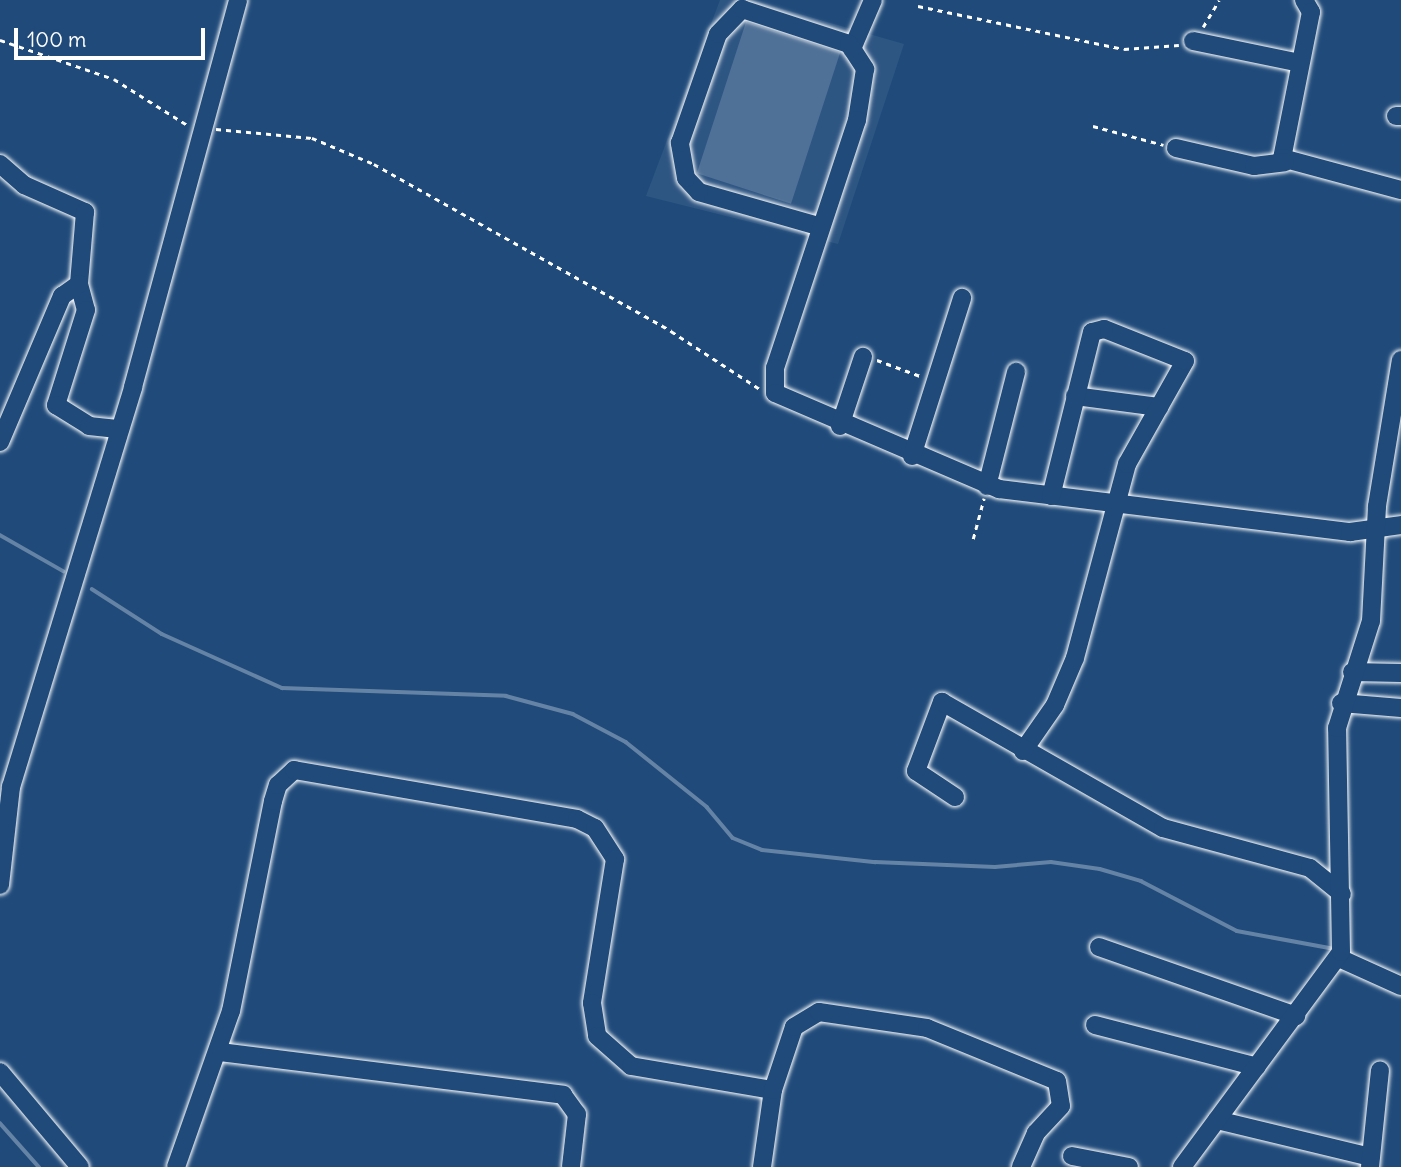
<!DOCTYPE html>
<style>
body{margin:0}
#map{position:relative;width:1401px;height:1167px;overflow:hidden;background:#1f4a7a;font-family:Delius,sans-serif}
div>[style]{position:absolute}
.built>*{inset:0;background:#2e5683}
.stream>*{height:3.5px;margin:-1.75px;padding:0 1.75px;transform-origin:1.75px;border-radius:1.75px;background:#6583a4}
.building>*{inset:0;background:#507197;transform-origin:0 0}
.path>*{height:2.5px;margin-top:-1.25px;transform-origin:0;background:repeating-linear-gradient(90deg,#fff 0 5px,transparent 0 10px)}
.roads{filter:drop-shadow(0 0 2px #fff) drop-shadow(0 0 2px #fff)}
.minor>*{height:18px;margin:-9px;padding:0 9px;transform-origin:9px;border-radius:9px;background:#1f4a7a}
span{translate:-50% -50%;white-space:nowrap;text-align:center;line-height:1.15;-webkit-text-stroke:5px #1f4a7a;paint-order:stroke}
.scale{position:absolute;left:14px;top:28px;width:191px;height:32px;box-sizing:border-box;border:4px solid #fff;border-top:0;padding-left:9px;font-size:21px;line-height:24px;white-space:nowrap;color:#fff;-webkit-text-stroke:5px #1f4a7a;paint-order:stroke}
</style>
<div id="map">
<div class="built">
<div style="clip-path:polygon(720px 0,751px 0,904px 44px,838px 244px,646px 196px)"></div>
</div>
<div class="stream">
<div style="left:0;top:535px;width:73px;rotate:29.7deg"></div>
<div style="left:92px;top:589px;width:83px;rotate:32.7deg"></div>
<div style="left:162px;top:634px;width:132px;rotate:24.2deg"></div>
<div style="left:282px;top:688px;width:224px;rotate:2deg"></div>
<div style="left:506px;top:696px;width:69px;rotate:15deg"></div>
<div style="left:573px;top:714px;width:60px;rotate:27.8deg"></div>
<div style="left:626px;top:742px;width:104px;rotate:38.7deg"></div>
<div style="left:707px;top:807px;width:40px;rotate:50deg"></div>
<div style="left:733px;top:838px;width:31px;rotate:22deg"></div>
<div style="left:762px;top:850px;width:114px;rotate:6.1deg"></div>
<div style="left:875px;top:862px;width:120px;rotate:2.4deg"></div>
<div style="left:995px;top:867px;width:56px;rotate:-5.1deg"></div>
<div style="left:1051px;top:862px;width:49px;rotate:8.1deg"></div>
<div style="left:1100px;top:869px;width:43px;rotate:16.3deg"></div>
<div style="left:1141px;top:881px;width:108px;rotate:27.5deg"></div>
<div style="left:1237px;top:931px;width:95px;rotate:10.4deg"></div>
<div style="left:0;top:1123px;width:59px;rotate:48.4deg"></div>
</div>
<div class="building">
<div style="left:746px;top:22px;width:99px;height:159px;rotate:18deg"></div>
</div>
<div class="path">
<div style="left:918px;top:6px;width:210px;rotate:11.8deg"></div>
<div style="left:1124px;top:49px;width:55px;rotate:-4.2deg"></div>
<div style="left:1203px;top:27px;width:31px;rotate:-59deg"></div>
<div style="left:0;top:40px;width:120px;rotate:18.9deg"></div>
<div style="left:114px;top:79px;width:89px;rotate:32.1deg"></div>
<div style="left:1093px;top:126px;width:73px;rotate:15deg"></div>
<div style="left:216px;top:129px;width:96px;rotate:5.4deg"></div>
<div style="left:312px;top:138px;width:67px;rotate:22.8deg"></div>
<div style="left:374px;top:164px;width:341px;rotate:29.3deg"></div>
<div style="left:671px;top:331px;width:108px;rotate:33.2deg"></div>
<div style="left:877px;top:360px;width:49px;rotate:20.3deg"></div>
<div style="left:973px;top:539px;width:42px;rotate:-75deg"></div>
</div>
<div class="roads">
<div class="minor">
<div style="left:1304px;top:0;width:14px;rotate:60deg"></div>
<div style="left:1311px;top:12px;width:149px;rotate:101.2deg"></div>
<div style="left:1282px;top:158px;width:123px;rotate:15.1deg"></div>
<div style="left:1193px;top:41px;width:109px;rotate:11.6deg"></div>
<div style="left:852px;top:49px;width:53px;rotate:-66.8deg"></div>
<div style="left:1396px;top:116px;width:5px"></div>
<div style="left:1176px;top:148px;width:80px;rotate:13deg"></div>
<div style="left:1254px;top:166px;width:31px;rotate:-7deg"></div>
<div style="left:0;top:164px;width:32px;rotate:41deg"></div>
<div style="left:24px;top:185px;width:67px;rotate:23.9deg"></div>
<div style="left:85px;top:212px;width:72px;rotate:94.8deg"></div>
<div style="left:79px;top:284px;width:27px;rotate:75deg"></div>
<div style="left:86px;top:310px;width:100px;rotate:107.5deg"></div>
<div style="left:56px;top:405px;width:39px;rotate:32deg"></div>
<div style="left:89px;top:426px;width:31px;rotate:6deg"></div>
<div style="left:818px;top:226px;width:124px;rotate:-164.1deg"></div>
<div style="left:699px;top:192px;width:19px;rotate:-133deg"></div>
<div style="left:686px;top:178px;width:36px;rotate:-100deg"></div>
<div style="left:680px;top:143px;width:115px;rotate:-70.8deg"></div>
<div style="left:718px;top:34px;width:35px;rotate:-46deg"></div>
<div style="left:742px;top:9px;width:113px;rotate:18.1deg"></div>
<div style="left:849px;top:44px;width:30px;rotate:57deg"></div>
<div style="left:865px;top:69px;width:52px;rotate:98.9deg"></div>
<div style="left:857px;top:120px;width:261px;rotate:108.3deg"></div>
<div style="left:775px;top:368px;width:25px;rotate:90deg"></div>
<div style="left:775px;top:393px;width:244px;rotate:23.2deg"></div>
<div style="left:999px;top:489px;width:354px;rotate:7deg"></div>
<div style="left:1350px;top:532px;width:51px;rotate:-7.8deg"></div>
<div style="left:1075px;top:396px;width:85px;rotate:7.5deg"></div>
<div style="left:840px;top:426px;width:73px;rotate:-71.6deg"></div>
<div style="left:0;top:442px;width:159px;rotate:-67deg"></div>
<div style="left:62px;top:296px;width:21px;rotate:-35deg"></div>
<div style="left:912px;top:456px;width:166px;rotate:-72.4deg"></div>
<div style="left:987px;top:486px;width:118px;rotate:-75.7deg"></div>
<div style="left:1352px;top:672px;width:49px;rotate:1.2deg"></div>
<div style="left:1341px;top:703px;width:60px;rotate:4.8deg"></div>
<div style="left:1023px;top:751px;width:56px;rotate:-55.2deg"></div>
<div style="left:1055px;top:705px;width:51px;rotate:-66.9deg"></div>
<div style="left:1075px;top:658px;width:201px;rotate:-75deg"></div>
<div style="left:1127px;top:464px;width:118px;rotate:-60.6deg"></div>
<div style="left:1185px;top:361px;width:87px;rotate:-158.4deg"></div>
<div style="left:1104px;top:329px;width:12px;rotate:166deg"></div>
<div style="left:1092px;top:332px;width:169px;rotate:104deg"></div>
<div style="left:955px;top:797px;width:47px;rotate:-146.3deg"></div>
<div style="left:916px;top:771px;width:74px;rotate:-69.4deg"></div>
<div style="left:942px;top:702px;width:254px;rotate:29.7deg"></div>
<div style="left:1163px;top:828px;width:152px;rotate:15.2deg"></div>
<div style="left:1310px;top:868px;width:41px;rotate:39.1deg"></div>
<div style="left:0;top:885px;width:99px;rotate:-83.6deg"></div>
<div style="left:11px;top:787px;width:418px;rotate:-73deg"></div>
<div style="left:133px;top:387px;width:401px;rotate:-74.8deg"></div>
<div style="left:1099px;top:947px;width:209px;rotate:19.3deg"></div>
<div style="left:1339px;top:958px;width:68px;rotate:24.3deg"></div>
<div style="left:1095px;top:1025px;width:167px;rotate:14.5deg"></div>
<div style="left:220px;top:1052px;width:346px;rotate:7.1deg"></div>
<div style="left:563px;top:1095px;width:24px;rotate:54deg"></div>
<div style="left:577px;top:1114px;width:53px;rotate:96.5deg"></div>
<div style="left:0;top:1072px;width:124px;rotate:49.9deg"></div>
<div style="left:1217px;top:1120px;width:158px;rotate:13.5deg"></div>
<div style="left:1072px;top:1156px;width:58px;rotate:10.9deg"></div>
<div style="left:176px;top:1167px;width:165px;rotate:-70.6deg"></div>
<div style="left:231px;top:1011px;width:214px;rotate:-78.7deg"></div>
<div style="left:273px;top:801px;width:17px;rotate:-73deg"></div>
<div style="left:278px;top:785px;width:22px;rotate:-43deg"></div>
<div style="left:294px;top:770px;width:287px;rotate:9.8deg"></div>
<div style="left:577px;top:819px;width:20px;rotate:27deg"></div>
<div style="left:595px;top:828px;width:37px;rotate:57deg"></div>
<div style="left:615px;top:859px;width:146px;rotate:99.1deg"></div>
<div style="left:592px;top:1003px;width:33px;rotate:81deg"></div>
<div style="left:597px;top:1036px;width:45px;rotate:41.4deg"></div>
<div style="left:631px;top:1066px;width:144px;rotate:9.6deg"></div>
<div style="left:762px;top:1167px;width:78px;rotate:-81.9deg"></div>
<div style="left:773px;top:1090px;width:66px;rotate:-71.6deg"></div>
<div style="left:794px;top:1027px;width:29px;rotate:-31deg"></div>
<div style="left:819px;top:1012px;width:109px;rotate:8.4deg"></div>
<div style="left:927px;top:1028px;width:140px;rotate:22.2deg"></div>
<div style="left:1057px;top:1081px;width:25px;rotate:81deg"></div>
<div style="left:1061px;top:1106px;width:37px;rotate:133deg"></div>
<div style="left:1036px;top:1133px;width:37px;rotate:114deg"></div>
<div style="left:1182px;top:1167px;width:267px;rotate:-53.5deg"></div>
<div style="left:1341px;top:952px;width:224px;rotate:-91deg"></div>
<div style="left:1337px;top:728px;width:112px;rotate:-72.4deg"></div>
<div style="left:1371px;top:621px;width:115px;rotate:-87deg"></div>
<div style="left:1377px;top:506px;width:148px;rotate:-80.7deg"></div>
<div style="left:1370px;top:1167px;width:97px;rotate:-84.1deg"></div>
</div>
</div>
<div class="scale">100 m</div>
</div>
